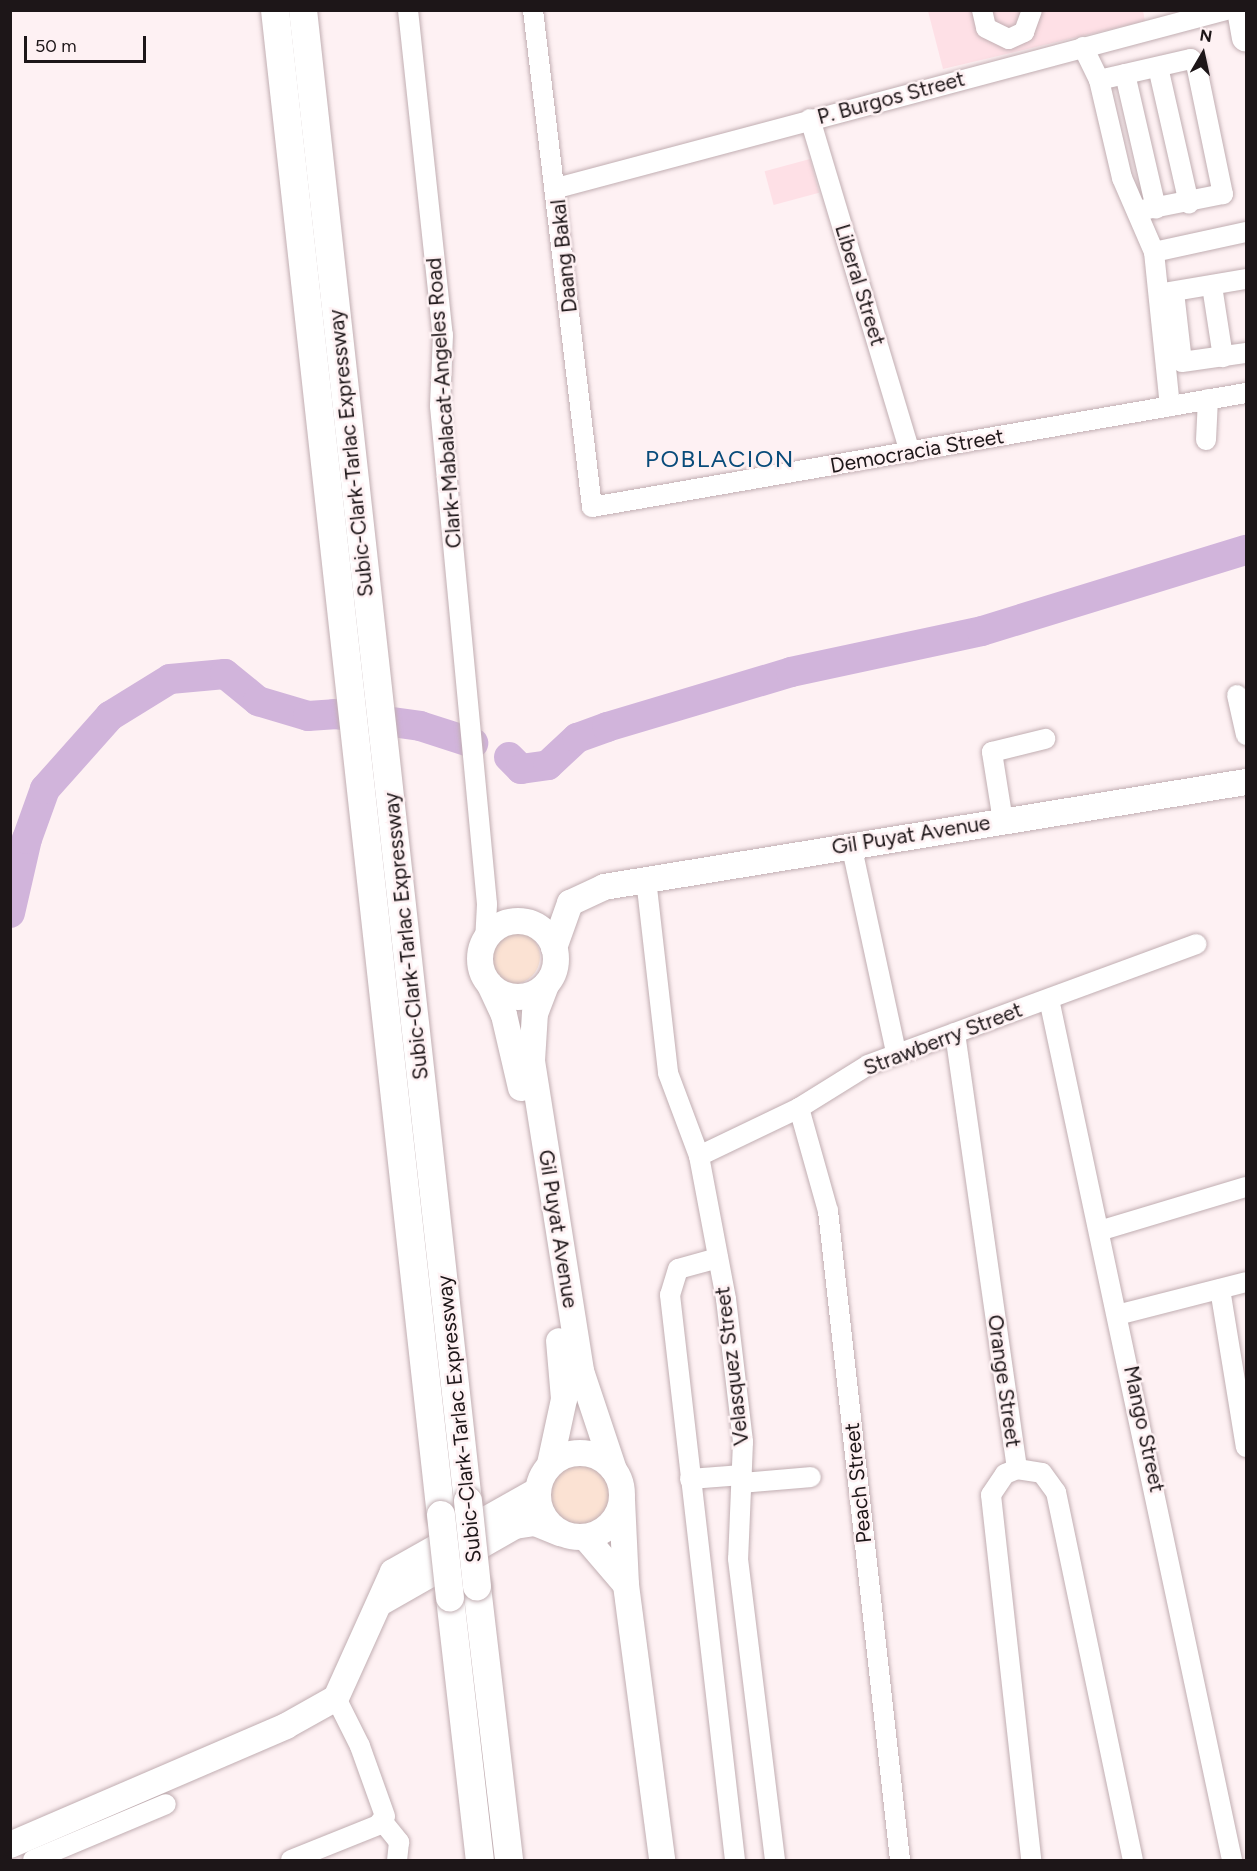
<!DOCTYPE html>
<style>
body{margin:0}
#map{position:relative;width:1257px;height:1871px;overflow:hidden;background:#fef1f3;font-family:Figtree,sans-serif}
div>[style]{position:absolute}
.built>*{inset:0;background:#fee0e6;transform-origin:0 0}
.green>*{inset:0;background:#fbe2d3}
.round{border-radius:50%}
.river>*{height:30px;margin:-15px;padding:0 15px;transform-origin:15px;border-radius:15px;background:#d1b4db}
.roads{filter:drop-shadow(0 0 2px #c1aeb2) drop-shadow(0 0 2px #c1aeb2)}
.minor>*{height:20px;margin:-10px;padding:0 10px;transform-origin:10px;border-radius:10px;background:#fff}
.major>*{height:26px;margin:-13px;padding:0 13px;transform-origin:13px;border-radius:13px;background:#fff}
.major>.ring{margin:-13px;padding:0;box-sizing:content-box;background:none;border:26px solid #fff;border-radius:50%}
.highway>*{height:28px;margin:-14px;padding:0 14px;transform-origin:14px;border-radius:14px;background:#fff}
.bridges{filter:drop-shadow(0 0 2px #c1aeb2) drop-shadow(0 0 2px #c1aeb2)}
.highway-bridge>*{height:28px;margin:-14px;padding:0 14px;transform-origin:14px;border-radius:14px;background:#fff}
span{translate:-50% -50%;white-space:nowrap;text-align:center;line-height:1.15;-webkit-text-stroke:5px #fef1f3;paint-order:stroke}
.street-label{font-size:21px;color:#1d1618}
.quarter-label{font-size:24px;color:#094b7a;letter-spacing:1.5px}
.frame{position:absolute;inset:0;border:12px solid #1d1618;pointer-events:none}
.north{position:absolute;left:1173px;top:24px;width:60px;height:60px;-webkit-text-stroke:4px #fef1f3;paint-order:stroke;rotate:9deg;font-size:16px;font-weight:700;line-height:24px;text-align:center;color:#1d1618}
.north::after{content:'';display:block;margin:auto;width:21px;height:27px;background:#1d1618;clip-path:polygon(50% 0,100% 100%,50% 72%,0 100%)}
.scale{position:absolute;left:24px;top:36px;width:122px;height:27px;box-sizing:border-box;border:3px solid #1d1618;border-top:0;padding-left:8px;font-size:18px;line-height:21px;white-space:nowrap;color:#1d1618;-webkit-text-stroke:4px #fef1f3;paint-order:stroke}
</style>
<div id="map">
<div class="built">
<div style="clip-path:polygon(928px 11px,1143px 11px,1145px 21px,943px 69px)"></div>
<div style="left:810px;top:159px;width:35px;height:47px;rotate:75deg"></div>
</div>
<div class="green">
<div class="round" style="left:486px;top:930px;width:54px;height:54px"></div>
<div class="round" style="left:550px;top:1464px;width:60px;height:60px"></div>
</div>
<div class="river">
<div style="left:509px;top:757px;width:17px;rotate:45deg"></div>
<div style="left:521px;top:769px;width:27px;rotate:-8deg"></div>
<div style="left:548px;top:765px;width:40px;rotate:-43deg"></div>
<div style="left:577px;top:738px;width:32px;rotate:-20deg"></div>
<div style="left:607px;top:727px;width:192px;rotate:-16.6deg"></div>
<div style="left:791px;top:672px;width:195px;rotate:-12.1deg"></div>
<div style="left:982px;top:631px;width:276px;rotate:-17.1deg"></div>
<div style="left:10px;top:913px;width:76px;rotate:-77.1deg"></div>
<div style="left:27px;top:839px;width:53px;rotate:-70.2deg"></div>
<div style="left:45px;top:789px;width:98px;rotate:-48.3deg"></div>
<div style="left:110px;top:716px;width:70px;rotate:-31.7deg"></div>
<div style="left:170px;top:679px;width:55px;rotate:-5.2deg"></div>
<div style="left:225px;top:674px;width:43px;rotate:39.3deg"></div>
<div style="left:258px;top:701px;width:52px;rotate:16.7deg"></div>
<div style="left:308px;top:716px;width:26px;rotate:-4deg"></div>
<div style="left:334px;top:714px;width:87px;rotate:7.9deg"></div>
<div style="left:420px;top:726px;width:56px;rotate:17.8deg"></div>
</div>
<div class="roads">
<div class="minor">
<div style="left:408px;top:10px;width:327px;rotate:83.9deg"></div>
<div style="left:443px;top:335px;width:71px;rotate:92.4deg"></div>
<div style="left:440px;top:406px;width:500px;rotate:84.61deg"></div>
<div style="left:487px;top:904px;width:36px;rotate:93deg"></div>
<div style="left:533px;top:10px;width:500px;rotate:83.23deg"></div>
<div style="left:592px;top:507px;width:664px;rotate:-9.89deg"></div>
<div style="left:982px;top:10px;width:18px;rotate:77deg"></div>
<div style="left:986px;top:28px;width:25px;rotate:26deg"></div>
<div style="left:1009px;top:39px;width:17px;rotate:-25deg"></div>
<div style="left:1024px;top:32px;width:23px;rotate:-70deg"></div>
<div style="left:1083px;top:47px;width:37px;rotate:64deg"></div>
<div style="left:1099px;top:80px;width:101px;rotate:76.8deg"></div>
<div style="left:1122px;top:178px;width:81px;rotate:66.6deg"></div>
<div style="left:1154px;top:252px;width:155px;rotate:84.1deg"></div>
<div style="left:1158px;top:67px;width:140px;rotate:77.2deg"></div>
<div style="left:1125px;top:74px;width:138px;rotate:77deg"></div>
<div style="left:1099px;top:80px;width:94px;rotate:-12.9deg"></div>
<div style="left:1191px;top:59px;width:7px;rotate:45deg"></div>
<div style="left:1196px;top:64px;width:133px;rotate:78.3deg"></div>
<div style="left:1223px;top:194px;width:88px;rotate:168.8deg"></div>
<div style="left:810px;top:119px;width:348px;rotate:73.3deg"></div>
<div style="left:557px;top:188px;width:692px;rotate:-14.9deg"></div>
<div style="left:1154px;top:252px;width:94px;rotate:-12.3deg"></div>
<div style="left:1212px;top:286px;width:72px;rotate:81.2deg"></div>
<div style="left:1174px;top:292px;width:70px;rotate:83.5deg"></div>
<div style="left:1182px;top:362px;width:65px;rotate:-8deg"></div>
<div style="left:1163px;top:293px;width:84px;rotate:-9.6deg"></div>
<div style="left:1206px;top:440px;width:41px;rotate:-87.2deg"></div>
<div style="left:1237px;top:695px;width:41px;rotate:77.3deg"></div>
<div style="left:1003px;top:821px;width:70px;rotate:-99.1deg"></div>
<div style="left:992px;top:752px;width:55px;rotate:-13.8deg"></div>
<div style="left:851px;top:844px;width:214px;rotate:77.8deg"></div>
<div style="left:646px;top:879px;width:195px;rotate:83.5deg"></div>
<div style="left:668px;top:1073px;width:89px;rotate:69.5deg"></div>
<div style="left:699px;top:1156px;width:146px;rotate:79.3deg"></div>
<div style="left:726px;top:1299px;width:144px;rotate:83.2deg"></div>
<div style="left:743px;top:1442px;width:117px;rotate:92.4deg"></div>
<div style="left:738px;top:1559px;width:303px;rotate:83deg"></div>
<div style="left:1049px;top:999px;width:880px;rotate:78deg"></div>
<div style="left:955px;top:1033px;width:440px;rotate:81.9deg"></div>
<div style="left:799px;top:1108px;width:107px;rotate:74.3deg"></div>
<div style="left:828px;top:1211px;width:653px;rotate:83.67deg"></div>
<div style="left:699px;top:1156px;width:111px;rotate:-25.6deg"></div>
<div style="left:799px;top:1108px;width:81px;rotate:-31.9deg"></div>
<div style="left:868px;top:1065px;width:350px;rotate:-20.2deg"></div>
<div style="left:1099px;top:1231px;width:153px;rotate:-16.7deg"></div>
<div style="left:718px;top:1258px;width:41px;rotate:164.6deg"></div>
<div style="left:678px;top:1269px;width:27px;rotate:107deg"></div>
<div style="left:670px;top:1295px;width:569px;rotate:83.44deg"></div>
<div style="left:1220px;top:1289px;width:160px;rotate:80.7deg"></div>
<div style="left:1117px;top:1315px;width:133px;rotate:-14.3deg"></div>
<div style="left:1017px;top:1469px;width:25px;rotate:9deg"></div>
<div style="left:1042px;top:1473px;width:24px;rotate:54deg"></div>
<div style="left:1056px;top:1492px;width:376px;rotate:78.2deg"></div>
<div style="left:1017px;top:1469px;width:13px;rotate:157deg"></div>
<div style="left:1005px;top:1474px;width:25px;rotate:124deg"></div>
<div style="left:991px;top:1495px;width:367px;rotate:83.7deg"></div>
<div style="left:690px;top:1479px;width:52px;rotate:-4.4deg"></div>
<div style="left:741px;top:1483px;width:70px;rotate:-4.9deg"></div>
<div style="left:383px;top:1822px;width:26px;rotate:51deg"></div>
<div style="left:399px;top:1842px;width:18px;rotate:96deg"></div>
<div style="left:33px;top:1860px;width:144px;rotate:-22.8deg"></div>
<div style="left:291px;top:1860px;width:94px;rotate:-21.9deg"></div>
<div style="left:378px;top:1825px;width:11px;rotate:-52deg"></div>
<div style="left:385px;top:1816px;width:74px;rotate:-109.7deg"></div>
<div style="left:360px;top:1746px;width:54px;rotate:-116.6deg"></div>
</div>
<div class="major">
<div class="ring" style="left:480px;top:921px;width:50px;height:50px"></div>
<div style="left:554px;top:948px;width:48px;rotate:-70.4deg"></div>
<div style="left:570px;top:903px;width:38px;rotate:-25deg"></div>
<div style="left:604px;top:887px;width:651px;rotate:-9.29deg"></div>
<div style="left:490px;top:985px;width:33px;rotate:65deg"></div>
<div style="left:504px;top:1015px;width:75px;rotate:76.9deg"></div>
<div style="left:546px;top:985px;width:30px;rotate:111deg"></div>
<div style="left:535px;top:1013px;width:48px;rotate:93.6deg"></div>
<div style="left:532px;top:1061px;width:314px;rotate:81deg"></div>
<div style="left:581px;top:1371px;width:104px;rotate:71.6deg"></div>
<div class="ring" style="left:538px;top:1453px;width:58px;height:58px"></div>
<div style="left:550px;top:1464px;width:66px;rotate:-77.8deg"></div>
<div style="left:564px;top:1399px;width:58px;rotate:-94.9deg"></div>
<div style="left:622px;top:1500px;width:85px;rotate:87.3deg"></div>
<div style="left:626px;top:1585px;width:277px;rotate:82.5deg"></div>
<div style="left:585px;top:1537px;width:63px;rotate:49.5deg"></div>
<div style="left:380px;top:1603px;width:155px;rotate:-29.7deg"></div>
<div style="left:515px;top:1526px;width:20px;rotate:-9deg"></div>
<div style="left:535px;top:1523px;width:27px;rotate:22deg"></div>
<div style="left:10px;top:1845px;width:301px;rotate:-23.3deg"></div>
<div style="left:286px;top:1726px;width:57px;rotate:-29.2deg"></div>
<div style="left:336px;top:1698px;width:138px;rotate:-65.7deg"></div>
<div style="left:393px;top:1572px;width:165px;rotate:-29.4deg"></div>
</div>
<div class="highway">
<div style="left:275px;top:10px;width:1514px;rotate:83.71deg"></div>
<div style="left:303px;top:10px;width:1500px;rotate:83.69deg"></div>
<div style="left:1241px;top:10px;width:28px;rotate:80deg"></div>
<div style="left:477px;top:1587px;width:275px;rotate:83.3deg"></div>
<div style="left:450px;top:1598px;width:264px;rotate:83.5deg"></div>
</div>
</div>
<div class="bridges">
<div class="highway-bridge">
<div style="left:468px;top:1501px;width:86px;rotate:84deg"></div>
<div style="left:441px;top:1515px;width:83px;rotate:83.8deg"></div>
</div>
</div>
<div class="street-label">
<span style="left:891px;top:98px;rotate:-15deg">P. Burgos Street</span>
<span style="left:564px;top:256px;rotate:-96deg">Daang Bakal</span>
<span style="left:860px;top:285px;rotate:73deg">Liberal Street</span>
<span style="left:444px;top:403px;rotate:-94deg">Clark-Mabalacat-Angeles Road</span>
<span style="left:917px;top:451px;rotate:-10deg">Democracia Street</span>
<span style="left:351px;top:453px;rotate:-96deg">Subic-Clark-Tarlac Expressway</span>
<span style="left:911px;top:835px;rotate:-9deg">Gil Puyat Avenue</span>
<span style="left:406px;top:936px;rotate:-96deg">Subic-Clark-Tarlac Expressway</span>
<span style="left:943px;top:1039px;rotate:-21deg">Strawberry Street</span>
<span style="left:558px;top:1229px;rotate:81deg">Gil Puyat Avenue</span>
<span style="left:732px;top:1366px;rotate:-97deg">Velasquez Street</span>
<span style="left:1004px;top:1381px;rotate:82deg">Orange Street</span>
<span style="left:459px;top:1419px;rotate:-96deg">Subic-Clark-Tarlac Expressway</span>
<span style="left:1144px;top:1429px;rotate:78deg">Mango Street</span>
<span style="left:858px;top:1483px;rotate:-96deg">Peach Street</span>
</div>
<div class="quarter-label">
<span style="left:720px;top:459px">POBLACION</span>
</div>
<div class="frame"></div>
<div class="north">N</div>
<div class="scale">50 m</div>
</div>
